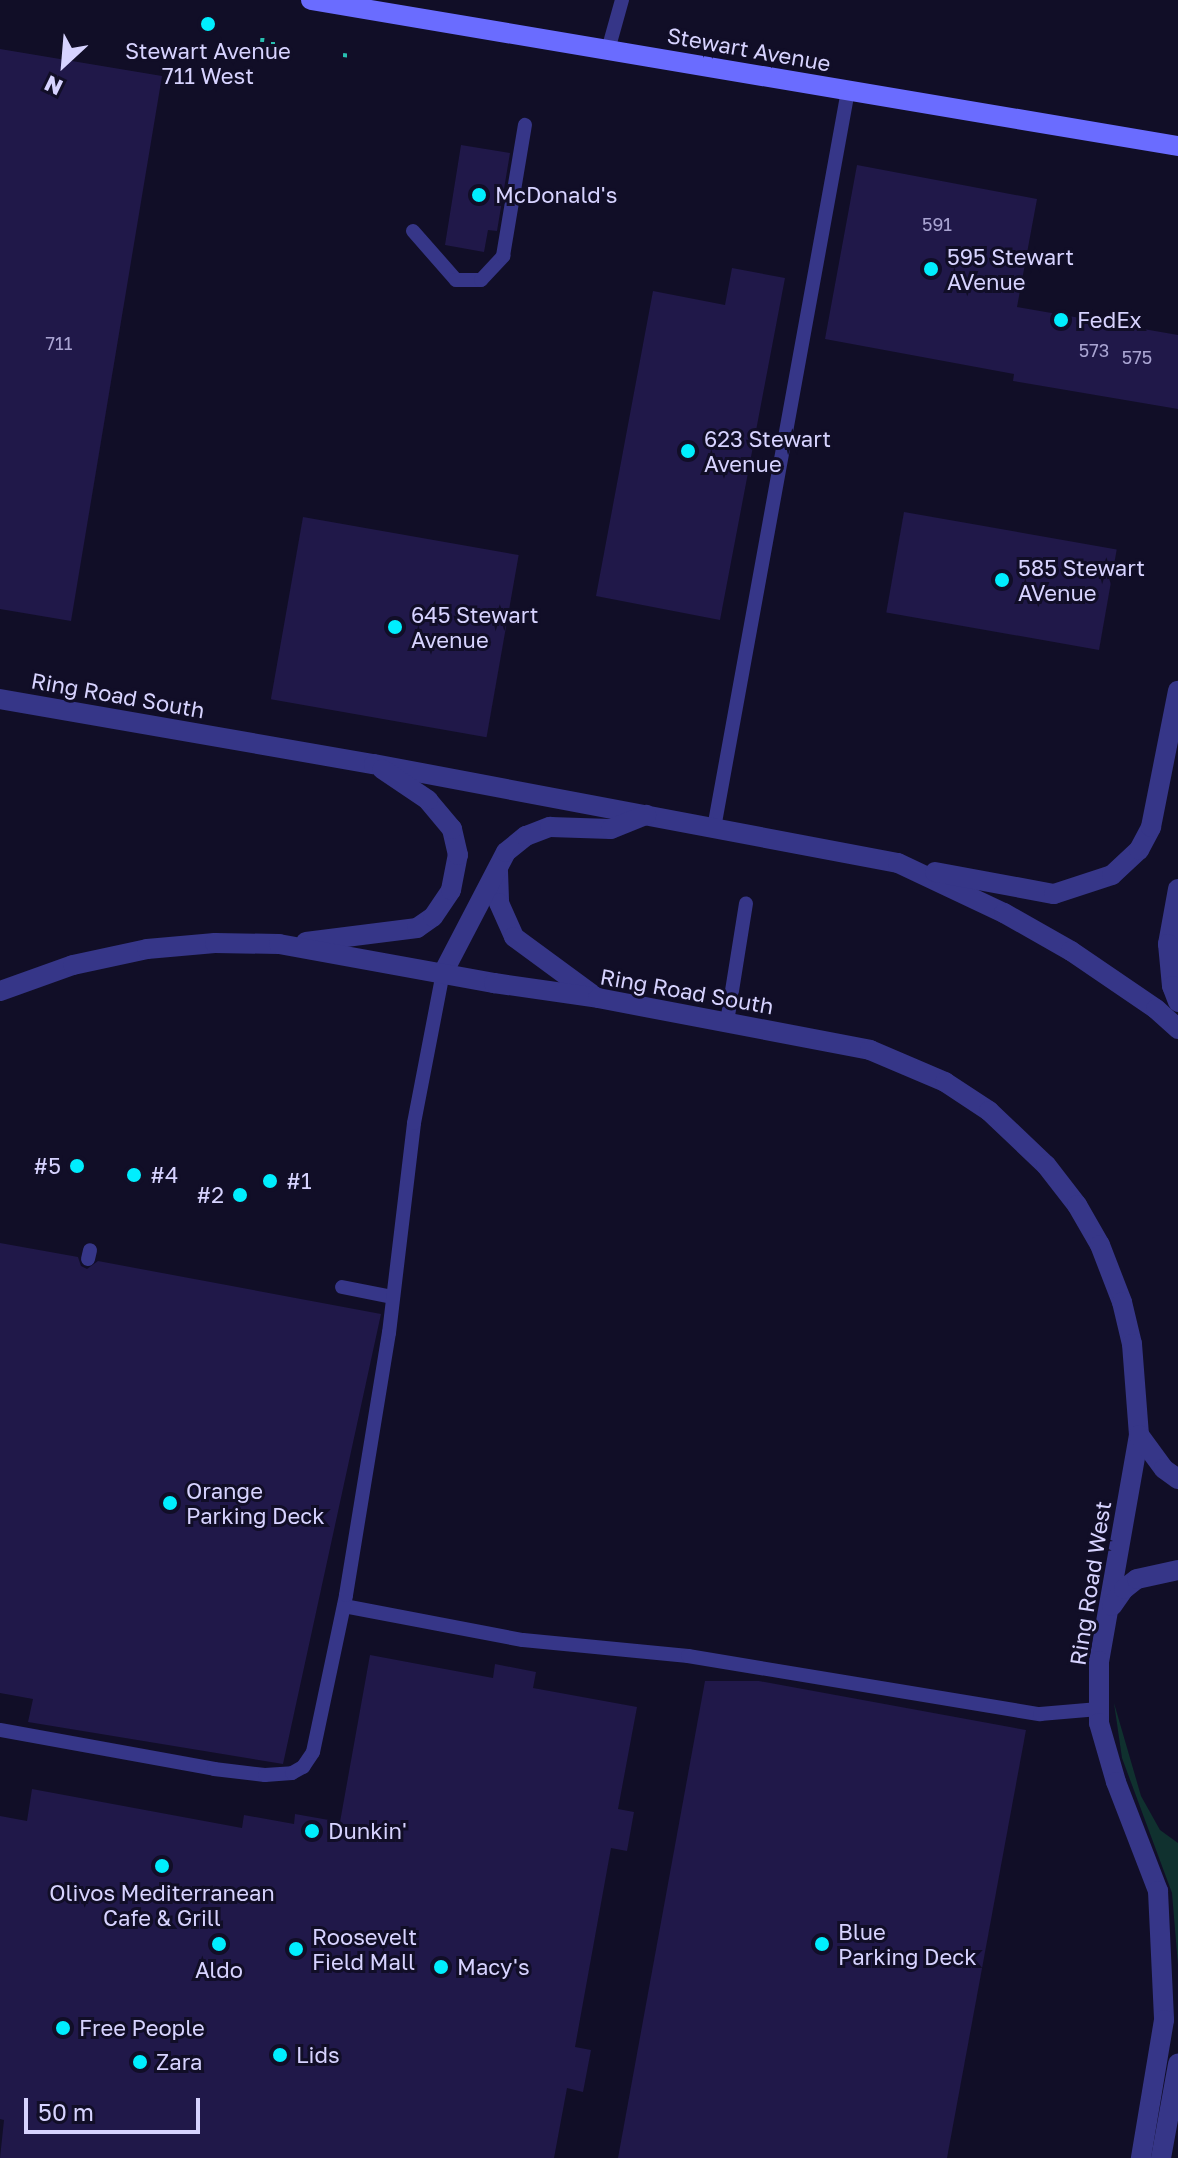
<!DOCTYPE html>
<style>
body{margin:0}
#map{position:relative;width:1178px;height:2158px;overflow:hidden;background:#110e27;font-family:"Golos Text",sans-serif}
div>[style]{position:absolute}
.green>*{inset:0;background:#10312f}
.building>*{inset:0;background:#201849;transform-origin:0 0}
.path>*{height:4px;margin-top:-2px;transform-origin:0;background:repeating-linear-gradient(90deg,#27bfb0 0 4px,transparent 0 10px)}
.lane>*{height:14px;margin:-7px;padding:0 7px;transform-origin:7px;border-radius:7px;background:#363688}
.street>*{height:20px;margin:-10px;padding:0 10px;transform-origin:10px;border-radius:10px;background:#363688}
.secondary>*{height:20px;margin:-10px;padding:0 10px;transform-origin:10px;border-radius:10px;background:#6a6cff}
.dots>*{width:22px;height:22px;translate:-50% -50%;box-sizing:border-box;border:4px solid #110e27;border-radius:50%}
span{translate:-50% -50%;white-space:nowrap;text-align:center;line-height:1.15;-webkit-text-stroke:6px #110e27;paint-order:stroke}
.number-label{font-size:18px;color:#a9a4d2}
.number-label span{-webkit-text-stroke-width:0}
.street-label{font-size:22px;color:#d7d3ff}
.poi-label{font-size:22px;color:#d7d3ff}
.left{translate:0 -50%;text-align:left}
.right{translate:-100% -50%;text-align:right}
.north{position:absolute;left:24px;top:24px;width:80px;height:80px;-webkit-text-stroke:6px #110e27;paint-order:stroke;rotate:206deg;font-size:22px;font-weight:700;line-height:32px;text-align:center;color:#d7d3ff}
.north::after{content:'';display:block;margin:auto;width:28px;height:36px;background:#d7d3ff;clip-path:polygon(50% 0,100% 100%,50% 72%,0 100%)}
.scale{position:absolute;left:24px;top:2098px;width:176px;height:36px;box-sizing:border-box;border:4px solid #d7d3ff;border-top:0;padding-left:10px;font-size:24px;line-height:28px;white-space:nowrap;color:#d7d3ff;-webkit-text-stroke:6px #110e27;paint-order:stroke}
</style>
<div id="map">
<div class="green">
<div style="clip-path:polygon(1114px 1703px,1141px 1796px,1160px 1830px,1178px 1843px,1178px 1965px,1172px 1893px,1122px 1758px)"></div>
</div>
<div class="building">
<div style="clip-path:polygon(0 49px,162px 76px,71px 621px,0 609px)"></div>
<div style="clip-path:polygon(461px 145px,510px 153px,497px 231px,488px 230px,484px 252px,445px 245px)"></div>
<div style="clip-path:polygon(857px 165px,1037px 199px,1017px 307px,1178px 335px,1178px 409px,1013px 381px,1014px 374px,825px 339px)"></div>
<div style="clip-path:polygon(732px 268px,785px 278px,720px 620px,596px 596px,653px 291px,725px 305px)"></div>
<div style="left:904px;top:512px;width:216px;height:102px;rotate:10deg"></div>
<div style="left:303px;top:517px;width:219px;height:185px;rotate:10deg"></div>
<div style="clip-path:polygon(0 1243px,78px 1257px,81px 1266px,87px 1269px,98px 1261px,381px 1314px,283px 1764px,28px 1722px,33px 1699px,0 1693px)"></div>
<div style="clip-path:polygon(370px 1655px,493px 1678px,495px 1664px,536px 1672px,533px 1688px,637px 1707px,618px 1809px,634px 1812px,627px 1851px,611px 1848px,575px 2047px,591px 2050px,583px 2092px,567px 2088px,554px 2158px,0 2158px,4px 2120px,0 2119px,0 1816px,27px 1821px,32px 1789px,242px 1828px,244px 1815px,294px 1824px,295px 1814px,340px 1822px)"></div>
<div style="clip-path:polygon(705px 1681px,759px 1681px,1026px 1730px,947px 2158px,618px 2158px)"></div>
</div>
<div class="path">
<div style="left:262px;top:42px;width:8px;rotate:-83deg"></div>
<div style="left:271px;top:44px;width:7px"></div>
<div style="left:343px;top:55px;width:8px;rotate:7deg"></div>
</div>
<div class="lane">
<div style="left:608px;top:50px;width:52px;rotate:-74.4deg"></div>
<div style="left:413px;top:231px;width:65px;rotate:48.7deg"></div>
<div style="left:456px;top:280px;width:25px"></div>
<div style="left:481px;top:280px;width:33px;rotate:-47deg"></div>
<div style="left:503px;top:256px;width:133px;rotate:-80.5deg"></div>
<div style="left:714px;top:828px;width:749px;rotate:-79.7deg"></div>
<div style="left:727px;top:1022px;width:120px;rotate:-80.9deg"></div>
<div style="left:88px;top:1259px;width:9px;rotate:-77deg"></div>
<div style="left:342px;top:1287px;width:52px;rotate:11.1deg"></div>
<div style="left:344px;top:1606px;width:182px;rotate:10.8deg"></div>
<div style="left:523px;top:1640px;width:166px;rotate:5.5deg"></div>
<div style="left:688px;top:1656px;width:357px;rotate:9.4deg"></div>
<div style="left:1040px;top:1714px;width:59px;rotate:-4.8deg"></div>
<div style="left:0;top:1730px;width:218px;rotate:10.3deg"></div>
<div style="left:214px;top:1769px;width:51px;rotate:6.7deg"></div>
<div style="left:265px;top:1775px;width:27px;rotate:-4deg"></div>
<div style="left:292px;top:1773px;width:13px;rotate:-29deg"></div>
<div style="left:303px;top:1767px;width:18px;rotate:-56deg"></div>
<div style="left:313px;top:1752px;width:160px;rotate:-78.1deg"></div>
<div style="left:346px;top:1595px;width:266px;rotate:-80.7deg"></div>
<div style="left:389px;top:1333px;width:211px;rotate:-83.2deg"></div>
<div style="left:414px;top:1123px;width:153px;rotate:-79.1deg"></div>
</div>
<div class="street">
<div style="left:0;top:699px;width:380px;rotate:9.9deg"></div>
<div style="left:374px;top:764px;width:533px;rotate:10.7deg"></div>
<div style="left:898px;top:863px;width:117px;rotate:25.3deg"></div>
<div style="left:1004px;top:913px;width:77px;rotate:29.6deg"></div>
<div style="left:1071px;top:951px;width:103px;rotate:34.3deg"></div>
<div style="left:1156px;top:1009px;width:30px;rotate:42deg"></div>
<div style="left:498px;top:871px;width:32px;rotate:88deg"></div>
<div style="left:499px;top:903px;width:37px;rotate:66deg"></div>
<div style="left:514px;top:937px;width:98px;rotate:36.3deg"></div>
<div style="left:935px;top:872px;width:121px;rotate:10.5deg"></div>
<div style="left:1054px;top:894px;width:61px;rotate:-18.1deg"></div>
<div style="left:1112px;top:875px;width:37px;rotate:-43deg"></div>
<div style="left:1139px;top:850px;width:26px;rotate:-62deg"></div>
<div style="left:1151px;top:827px;width:139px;rotate:-78.8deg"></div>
<div style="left:1178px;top:889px;width:56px;rotate:100.3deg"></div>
<div style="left:1168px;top:944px;width:42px;rotate:84.6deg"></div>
<div style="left:1172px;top:986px;width:17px;rotate:69deg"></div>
<div style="left:306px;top:942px;width:112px;rotate:-7.2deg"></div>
<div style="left:417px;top:928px;width:19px;rotate:-35deg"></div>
<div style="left:433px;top:917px;width:32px;rotate:-56deg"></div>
<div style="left:451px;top:890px;width:36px;rotate:-79deg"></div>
<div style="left:458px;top:855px;width:27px;rotate:-103deg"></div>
<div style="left:452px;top:829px;width:38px;rotate:-130deg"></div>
<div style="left:428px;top:800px;width:55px;rotate:-146deg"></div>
<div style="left:443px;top:973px;width:136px;rotate:-62.5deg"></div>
<div style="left:506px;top:852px;width:26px;rotate:-39deg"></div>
<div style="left:526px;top:836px;width:26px;rotate:-21deg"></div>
<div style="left:550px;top:827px;width:61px;rotate:1.9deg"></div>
<div style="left:611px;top:829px;width:38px;rotate:-22deg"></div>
<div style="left:0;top:991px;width:77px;rotate:-19.6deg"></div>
<div style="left:73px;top:965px;width:76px;rotate:-12.2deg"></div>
<div style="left:147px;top:949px;width:68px;rotate:-5deg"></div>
<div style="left:215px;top:943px;width:64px;rotate:0.9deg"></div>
<div style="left:279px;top:944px;width:219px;rotate:10.3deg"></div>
<div style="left:494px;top:983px;width:105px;rotate:8.2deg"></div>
<div style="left:598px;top:998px;width:277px;rotate:10.8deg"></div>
<div style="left:870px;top:1050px;width:82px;rotate:23.1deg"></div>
<div style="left:945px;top:1082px;width:53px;rotate:33.4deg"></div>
<div style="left:989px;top:1111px;width:79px;rotate:43.5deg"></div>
<div style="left:1046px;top:1165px;width:51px;rotate:52.2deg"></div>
<div style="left:1077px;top:1205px;width:46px;rotate:60.1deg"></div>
<div style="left:1100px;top:1245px;width:61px;rotate:68.9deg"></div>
<div style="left:1122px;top:1302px;width:43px;rotate:76.6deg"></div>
<div style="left:1132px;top:1344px;width:91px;rotate:85.6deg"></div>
<div style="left:1139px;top:1435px;width:230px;rotate:100deg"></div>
<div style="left:1099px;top:1661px;width:62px;rotate:90deg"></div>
<div style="left:1099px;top:1723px;width:61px;rotate:73.9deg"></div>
<div style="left:1116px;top:1782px;width:117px;rotate:68.9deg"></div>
<div style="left:1158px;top:1891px;width:129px;rotate:87.3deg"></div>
<div style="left:1164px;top:2020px;width:140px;rotate:99.5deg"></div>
<div style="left:1139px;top:1435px;width:42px;rotate:53.7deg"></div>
<div style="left:1164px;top:1469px;width:17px;rotate:36deg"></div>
<div style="left:1112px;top:1606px;width:21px;rotate:-55deg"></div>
<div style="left:1124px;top:1589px;width:16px;rotate:-38deg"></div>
<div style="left:1137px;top:1579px;width:42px;rotate:-12.4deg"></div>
<div style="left:1161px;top:2158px;width:96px;rotate:-79.7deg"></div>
</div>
<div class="secondary">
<div style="left:311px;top:0;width:879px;rotate:9.56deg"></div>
</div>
<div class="dots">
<div style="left:208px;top:24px;background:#00eefe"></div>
<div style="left:479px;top:195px;background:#00eefe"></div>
<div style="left:931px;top:269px;background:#00eefe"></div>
<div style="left:1061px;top:320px;background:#00eefe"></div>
<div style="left:688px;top:451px;background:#00eefe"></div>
<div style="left:1002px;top:580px;background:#00eefe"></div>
<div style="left:395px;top:627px;background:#00eefe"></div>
<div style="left:77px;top:1166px;background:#00eefe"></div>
<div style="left:134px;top:1175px;background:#00eefe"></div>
<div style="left:270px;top:1181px;background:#00eefe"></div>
<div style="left:240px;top:1195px;background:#00eefe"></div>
<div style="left:170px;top:1503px;background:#00eefe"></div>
<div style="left:312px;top:1831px;background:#00eefe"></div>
<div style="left:162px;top:1866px;background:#00eefe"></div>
<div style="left:219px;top:1944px;background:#00eefe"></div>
<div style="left:822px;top:1944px;background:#00eefe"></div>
<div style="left:296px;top:1949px;background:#00eefe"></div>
<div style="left:441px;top:1967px;background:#00eefe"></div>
<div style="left:63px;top:2028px;background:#00eefe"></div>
<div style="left:280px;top:2055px;background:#00eefe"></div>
<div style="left:140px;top:2062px;background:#00eefe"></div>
</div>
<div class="number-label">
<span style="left:937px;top:224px">591</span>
<span style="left:59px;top:343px">711</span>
<span style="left:1094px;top:350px">573</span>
<span style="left:1137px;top:357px">575</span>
</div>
<div class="street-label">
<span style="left:749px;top:49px;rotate:10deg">Stewart Avenue</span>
<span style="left:118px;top:695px;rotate:10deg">Ring Road South</span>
<span style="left:687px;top:991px;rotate:10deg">Ring Road South</span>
<span style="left:1090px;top:1583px;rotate:-81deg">Ring Road West</span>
</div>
<div class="poi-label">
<span style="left:208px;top:63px">Stewart Avenue<br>711 West</span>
<span class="left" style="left:495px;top:195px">McDonald's</span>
<span class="left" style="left:947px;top:269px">595 Stewart<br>AVenue</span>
<span class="left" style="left:1077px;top:320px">FedEx</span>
<span class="left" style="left:704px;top:451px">623 Stewart<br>Avenue</span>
<span class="left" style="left:1018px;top:580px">585 Stewart<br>AVenue</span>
<span class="left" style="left:411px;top:627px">645 Stewart<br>Avenue</span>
<span class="right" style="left:61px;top:1166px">#5</span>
<span class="left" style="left:150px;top:1175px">#4</span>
<span class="left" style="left:286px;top:1181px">#1</span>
<span class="right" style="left:224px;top:1195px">#2</span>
<span class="left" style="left:186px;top:1503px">Orange<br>Parking Deck</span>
<span class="left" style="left:328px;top:1831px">Dunkin'</span>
<span style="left:162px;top:1905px">Olivos Mediterranean<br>Cafe &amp; Grill</span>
<span class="left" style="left:838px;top:1944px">Blue<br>Parking Deck</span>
<span class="left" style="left:312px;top:1949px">Roosevelt<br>Field Mall</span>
<span class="left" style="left:457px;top:1967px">Macy's</span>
<span style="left:219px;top:1970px">Aldo</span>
<span class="left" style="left:79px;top:2028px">Free People</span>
<span class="left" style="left:296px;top:2055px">Lids</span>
<span class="left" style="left:156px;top:2062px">Zara</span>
</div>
<div class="north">N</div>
<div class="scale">50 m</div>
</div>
